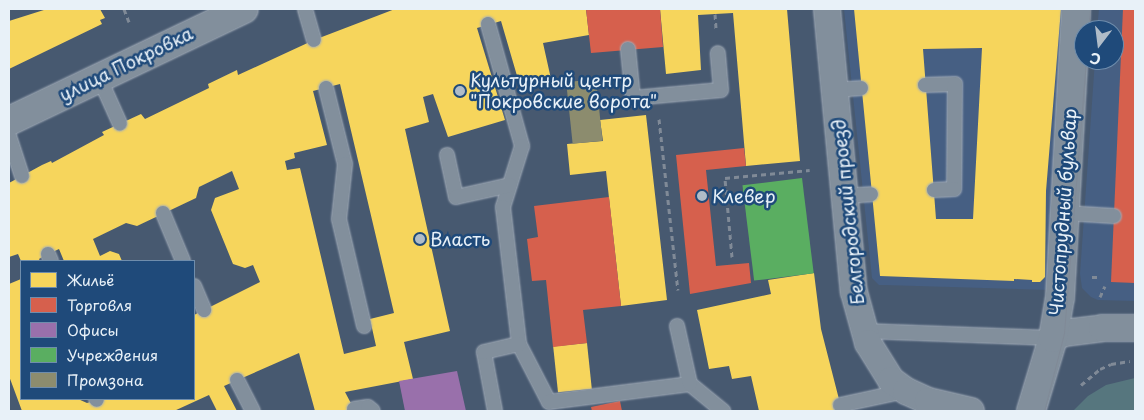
<!DOCTYPE html>
<meta charset="utf-8">
<style>
body{margin:0}
#map{position:relative;width:1144px;height:420px;overflow:hidden;background:#475970;font-family:"Playpen Sans",sans-serif}
div>[style]{position:absolute}
.built>*{inset:0;background:#465f83}
.green>*{inset:0;background:#56767e}
.homes>*{inset:0;background:#f6d55c;transform-origin:0 0}
.shops>*{inset:0;background:#d6604d}
.offices>*{inset:0;background:#9970ab}
.public>*{inset:0;background:#5aae61;transform-origin:0 0}
.industry>*{inset:0;background:#8c8c6e;transform-origin:0 0}
.path>*{height:3px;margin-top:-1.5px;transform-origin:0;background:repeating-linear-gradient(90deg,#808a97 0 5px,transparent 0 9px)}
.roads{filter:drop-shadow(0 0 1px #a2acb8) drop-shadow(0 0 1px #a2acb8)}
.lane>*{height:14px;margin:-7px;padding:0 7px;transform-origin:7px;border-radius:7px;background:#828f9c}
.street>*{height:26px;margin:-13px;padding:0 13px;transform-origin:13px;border-radius:13px;background:#828f9c}
.secondary>*{height:28px;margin:-14px;padding:0 14px;transform-origin:14px;border-radius:14px;background:#828f9c}
.tram>*{height:1px;margin:-0.5px;padding:0 0.5px;transform-origin:0.5px;border-radius:0.5px;background:#808a97}
.dots>*{width:14px;height:14px;translate:-50% -50%;box-sizing:border-box;border:2px solid #1f4a7a;border-radius:50%}
span{translate:-50% -50%;white-space:nowrap;text-align:center;line-height:1.15;-webkit-text-stroke:5px #1f4a7a;paint-order:stroke}
.street-label{font-size:18px;color:#e8f1f8}
.poi-label{font-size:18px;color:#e8f1f8}
.left{translate:0 -50%;text-align:left}
.frame{position:absolute;inset:0;border:10px solid #e8f1f8;pointer-events:none}
.legend{position:absolute;left:20px;top:260px;width:175px;height:140px;box-sizing:border-box;background:#1f4a7a;border:1px solid #6f8dac;margin:0;padding:6px 9px;list-style:none;font-size:15px;color:#e8f1f8}
.legend li{display:flex;align-items:center;gap:10px;height:25px}
.legend b{width:25px;border:1px solid #6f8dac}
.north{position:absolute;left:1074px;top:20px;width:50px;height:50px;box-sizing:border-box;background:#1f4a7a;border:1px solid #6f8dac;border-radius:50%;rotate:195deg;font-size:14px;font-weight:700;line-height:20px;text-align:center;color:#e8f1f8}
.north::after{content:'';display:block;margin:auto;width:18px;height:22px;background:#b0bcc8;clip-path:polygon(50% 0,100% 100%,50% 72%,0 100%)}
</style>
<div id="map">
<div class="built">
<div style="clip-path:polygon(844px 9px,1069px 9px,1050px 290px,884px 285px,879px 285px,872px 278px)"></div>
<div style="clip-path:polygon(1099px 9px,1135px 9px,1135px 301px,1098px 300px,1091px 297px,1082px 288px,1080px 274px,1095px 60px,1114px 60px,1114px 30px,1097px 30px)"></div>
</div>
<div class="green">
<div style="clip-path:polygon(1135px 378px,1135px 411px,1073px 411px,1088px 396px,1106px 385px)"></div>
</div>
<div class="homes">
<div style="clip-path:polygon(47px 9px,100px 9px,105px 18px,100px 20px,102px 24px,9px 69px,9px 21px)"></div>
<div style="clip-path:polygon(evenodd,395px 9px,586px 9px,589px 35px,543px 43px,551px 79px,520px 86px,501px 21px,477px 28px,505px 120px,448px 137px,433px 94px,423px 97px,429px 122px,405px 129px,450px 331px,404px 342px,413px 379px,345px 392px,355px 411px,315px 411px,299px 353px,224px 386px,237px 411px,217px 411px,209px 395px,174px 411px,22px 411px,9px 376px,9px 284px,21px 279px,21px 399px,78px 399px,87px 403px,101px 399px,194px 399px,194px 315px,260px 282px,253px 265px,245px 268px,233px 264px,211px 210px,215px 198px,239px 189px,232px 171px,199px 187px,196px 198px,137px 226px,126px 223px,93px 239px,100px 256px,110px 251px,119px 254px,122px 261px,64px 261px,59px 249px,42px 257px,39px 259px,40px 261px,21px 261px,18px 254px,9px 257px,9px 183px,42px 165px,51px 161px,52px 163px,104px 135px,102px 132px,141px 114px,145px 119px,209px 88px,208px 84px,237px 70px,238px 75px,314px 40px,395px 9px,340px 84px,394px 313px,370px 319px,376px 346px,344px 354px,300px 168px,287px 170px,285px 161px,295px 158px,294px 153px,327px 145px,313px 91px,340px 84px)"></div>
<div style="clip-path:polygon(660px 9px,787px 9px,800px 161px,746px 166px,733px 13px,698px 15px,701px 70px,666px 74px)"></div>
<div style="clip-path:polygon(evenodd,854px 9px,1061px 9px,1046px 191px,1045px 277px,1040px 282px,1032px 282px,1032px 280px,1014px 279px,1014px 281px,880px 276px,854px 9px,982px 48px,973px 219px,936px 219px,923px 49px,982px 48px)"></div>
<div style="clip-path:polygon(646px 115px,667px 300px,621px 306px,606px 171px,570px 175px,567px 144px,603px 141px,600px 120px)"></div>
<div style="clip-path:polygon(814px 273px,821px 329px,842px 411px,759px 411px,751px 376px,732px 379px,729px 366px,709px 369px,697px 310px,771px 294px,768px 280px)"></div>
<div style="left:587px;top:343px;width:46px;height:34px;rotate:84deg"></div>
</div>
<div class="shops">
<div style="clip-path:polygon(586px 9px,660px 9px,663px 47px,591px 53px)"></div>
<div style="clip-path:polygon(1123px 9px,1135px 9px,1135px 283px,1111px 282px)"></div>
<div style="clip-path:polygon(744px 148px,746px 166px,706px 170px,716px 266px,749px 263px,751px 283px,690px 294px,676px 155px)"></div>
<div style="clip-path:polygon(609px 197px,621px 306px,583px 310px,587px 343px,553px 347px,546px 280px,532px 281px,527px 239px,538px 237px,534px 206px)"></div>
<div style="clip-path:polygon(620px 401px,622px 411px,592px 411px,591px 407px)"></div>
</div>
<div class="offices">
<div style="clip-path:polygon(457px 371px,466px 411px,405px 411px,399px 381px)"></div>
</div>
<div class="public">
<div style="left:802px;top:178px;width:96px;height:60px;rotate:83deg"></div>
</div>
<div class="industry">
<div style="left:596px;top:79px;width:62px;height:30px;rotate:84deg"></div>
</div>
<div class="path">
<div style="left:124px;top:9px;width:14px;rotate:69deg"></div>
<div style="left:715px;top:14px;width:16px;rotate:86deg"></div>
<div style="left:659px;top:119px;width:172px;rotate:83.7deg"></div>
<div style="left:732px;top:257px;width:79px;rotate:-95.1deg"></div>
<div style="left:725px;top:178px;width:85px;rotate:-5.4deg"></div>
<div style="left:1092px;top:277px;width:9px"></div>
<div style="left:1100px;top:297px;width:12px;rotate:-66deg"></div>
<div style="left:1081px;top:385px;width:25px;rotate:-40deg"></div>
<div style="left:1100px;top:369px;width:12px;rotate:-24deg"></div>
<div style="left:1111px;top:364px;width:19px;rotate:-9deg"></div>
</div>
<div class="roads">
<div class="lane">
<div style="left:305px;top:9px;width:32px;rotate:74deg"></div>
<div style="left:488px;top:24px;width:127px;rotate:74.4deg"></div>
<div style="left:522px;top:146px;width:64px;rotate:107.3deg"></div>
<div style="left:503px;top:207px;width:138px;rotate:83.3deg"></div>
<div style="left:519px;top:344px;width:65px;rotate:62.7deg"></div>
<div style="left:549px;top:402px;width:142px;rotate:-7.3deg"></div>
<div style="left:690px;top:384px;width:43px;rotate:39.3deg"></div>
<div style="left:628px;top:49px;width:49px;rotate:84.2deg"></div>
<div style="left:633px;top:98px;width:88px;rotate:-5.2deg"></div>
<div style="left:721px;top:90px;width:37px;rotate:-95deg"></div>
<div style="left:99px;top:77px;width:51px;rotate:65.9deg"></div>
<div style="left:925px;top:85px;width:30px;rotate:-2deg"></div>
<div style="left:955px;top:84px;width:105px;rotate:90.5deg"></div>
<div style="left:954px;top:189px;width:20px;rotate:177deg"></div>
<div style="left:326px;top:88px;width:78px;rotate:76deg"></div>
<div style="left:345px;top:164px;width:55px;rotate:96.2deg"></div>
<div style="left:339px;top:219px;width:110px;rotate:76.8deg"></div>
<div style="left:834px;top:90px;width:27px;rotate:-4deg"></div>
<div style="left:9px;top:136px;width:42px;rotate:72deg"></div>
<div style="left:447px;top:155px;width:43px;rotate:77.9deg"></div>
<div style="left:456px;top:197px;width:55px;rotate:-12.5deg"></div>
<div style="left:845px;top:196px;width:26px;rotate:-4deg"></div>
<div style="left:163px;top:213px;width:52px;rotate:67.4deg"></div>
<div style="left:1065px;top:213px;width:49px;rotate:3.5deg"></div>
<div style="left:48px;top:254px;width:8px;rotate:67deg"></div>
<div style="left:194px;top:286px;width:26px;rotate:67deg"></div>
<div style="left:677px;top:326px;width:59px;rotate:77.4deg"></div>
<div style="left:864px;top:331px;width:189px;rotate:2.1deg"></div>
<div style="left:237px;top:380px;width:35px;rotate:63deg"></div>
<div style="left:96px;top:399px;width:1px;rotate:45deg"></div>
<div style="left:840px;top:405px;width:66px;rotate:-12.2deg"></div>
<div style="left:354px;top:409px;width:14px;rotate:-8deg"></div>
<div style="left:368px;top:407px;width:6px;rotate:39deg"></div>
<div style="left:495px;top:411px;width:60px;rotate:-100.6deg"></div>
<div style="left:484px;top:352px;width:36px;rotate:-13deg"></div>
</div>
<div class="street">
<div style="left:827px;top:9px;width:284px;rotate:84.6deg"></div>
<div style="left:854px;top:292px;width:53px;rotate:74.6deg"></div>
<div style="left:868px;top:343px;width:44px;rotate:58.1deg"></div>
<div style="left:891px;top:380px;width:19px;rotate:36deg"></div>
<div style="left:906px;top:391px;width:24px;rotate:24deg"></div>
<div style="left:928px;top:401px;width:44px;rotate:13.1deg"></div>
<div style="left:1053px;top:338px;width:12px;rotate:-24deg"></div>
<div style="left:1064px;top:333px;width:38px;rotate:-7deg"></div>
<div style="left:1102px;top:328px;width:33px"></div>
</div>
<div class="secondary">
<div style="left:9px;top:121px;width:260px;rotate:-25.5deg"></div>
<div style="left:1031px;top:411px;width:76px;rotate:-73.2deg"></div>
<div style="left:1053px;top:338px;width:42px;rotate:-80.3deg"></div>
<div style="left:1060px;top:297px;width:288px;rotate:-86.8deg"></div>
</div>
</div>
<div class="tram">
<div style="left:1088px;top:30px;width:21px;rotate:-85deg"></div>
<div style="left:1044px;top:411px;width:81px;rotate:-75.6deg"></div>
<div style="left:1064px;top:333px;width:274px;rotate:-85.4deg"></div>
</div>
<div class="dots">
<div style="left:460px;top:91px;background:#b0bcc8"></div>
<div style="left:702px;top:196px;background:#b0bcc8"></div>
<div style="left:420px;top:239px;background:#b0bcc8"></div>
</div>
<div class="street-label">
<span style="left:126px;top:64px;rotate:-26deg">улица Покровка</span>
<span style="left:848px;top:212px;rotate:-96deg">Белгородский проезд</span>
<span style="left:1063px;top:212px;rotate:-86deg">Чистопрудный бульвар</span>
</div>
<div class="poi-label">
<span class="left" style="left:470px;top:91px">Культурный центр<br>"Покровские ворота"</span>
<span class="left" style="left:712px;top:196px">Клевер</span>
<span class="left" style="left:430px;top:239px">Власть</span>
</div>
<div class="frame"></div>
<ul class="legend">
<li><b style="height:14px;background:#f6d55c"></b>Жильё</li>
<li><b style="height:14px;background:#d6604d"></b>Торговля</li>
<li><b style="height:14px;background:#9970ab"></b>Офисы</li>
<li><b style="height:14px;background:#5aae61"></b>Учреждения</li>
<li><b style="height:14px;background:#8c8c6e"></b>Промзона</li>
</ul>
<div class="north">С</div>
</div>
